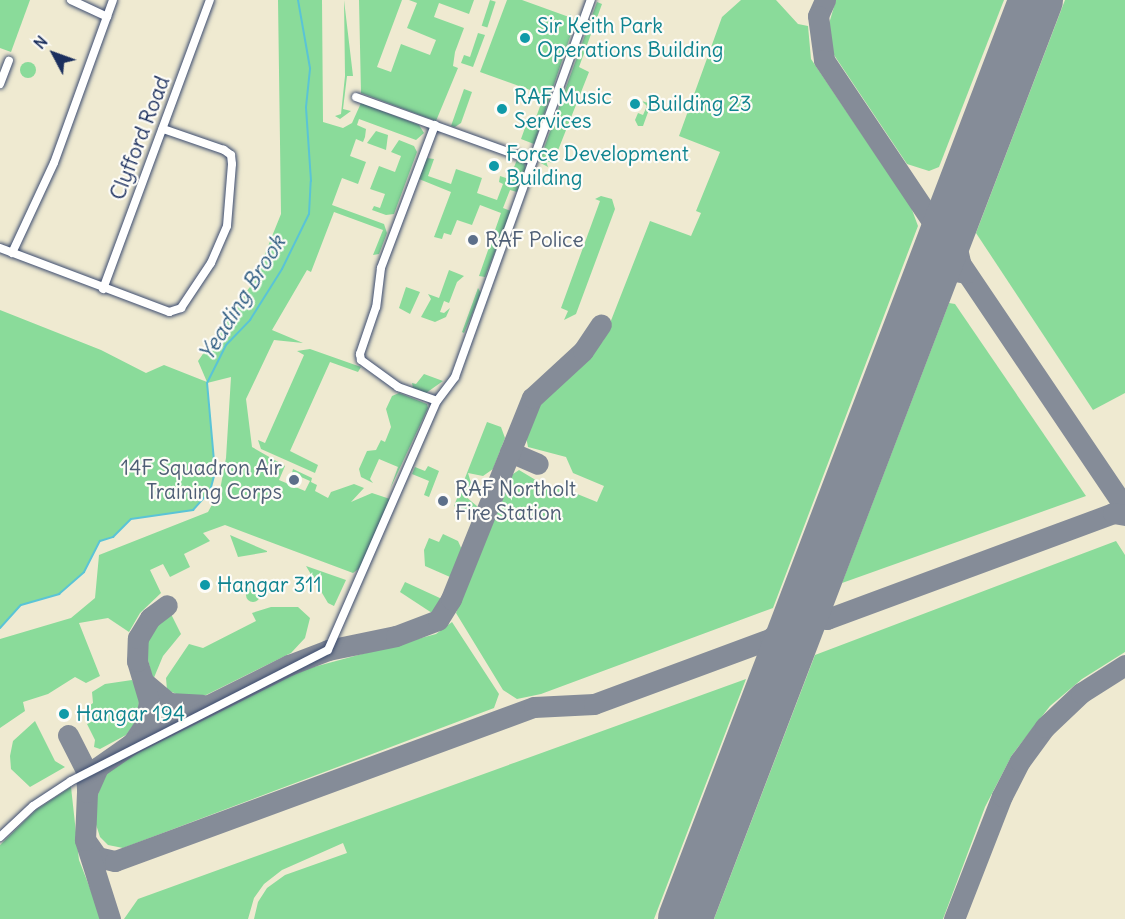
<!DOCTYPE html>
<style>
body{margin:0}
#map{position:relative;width:1125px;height:919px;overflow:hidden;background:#efead1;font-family:Delius,sans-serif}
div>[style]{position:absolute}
.green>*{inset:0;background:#8adb9a;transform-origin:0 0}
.round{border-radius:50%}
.stream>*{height:2px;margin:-1px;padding:0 1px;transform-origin:1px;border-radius:1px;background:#5ac4d6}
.taxiway>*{height:21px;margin:-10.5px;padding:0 10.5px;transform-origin:10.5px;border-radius:10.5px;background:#858c98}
.runway>*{height:54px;margin:-27px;padding:0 27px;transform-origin:27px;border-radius:27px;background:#858c98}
.roads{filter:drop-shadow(0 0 2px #3b4b6f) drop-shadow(0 0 2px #3b4b6f)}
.minor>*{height:8px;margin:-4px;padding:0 4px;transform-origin:4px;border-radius:4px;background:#fff}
.dots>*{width:16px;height:16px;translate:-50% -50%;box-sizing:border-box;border:3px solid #fdfcf7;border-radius:50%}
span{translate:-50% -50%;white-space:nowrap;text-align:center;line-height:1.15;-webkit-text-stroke:4.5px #fdfcf7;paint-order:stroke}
.culture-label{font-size:21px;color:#0d838f}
.left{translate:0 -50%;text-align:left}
.street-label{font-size:21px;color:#1b2f5e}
.service-label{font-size:21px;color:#4e5e75}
.right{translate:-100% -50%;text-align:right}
.water-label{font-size:22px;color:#2e5c82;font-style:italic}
.north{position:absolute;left:24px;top:24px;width:60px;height:60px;-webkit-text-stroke:4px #fdfcf7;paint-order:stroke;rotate:311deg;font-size:16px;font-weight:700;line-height:24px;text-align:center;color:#1b2f5e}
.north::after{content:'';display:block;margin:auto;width:21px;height:27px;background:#1b2f5e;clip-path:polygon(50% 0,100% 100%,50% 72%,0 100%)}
</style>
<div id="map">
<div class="green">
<div style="clip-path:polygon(0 0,30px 0,11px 52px,0 48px)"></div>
<div style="clip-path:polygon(278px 0,322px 0,323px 122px,343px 128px,352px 123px,361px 103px,419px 125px,424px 133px,416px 140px,359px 119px,357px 125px,366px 129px,365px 137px,363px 142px,356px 139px,350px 156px,366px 162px,358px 184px,342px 178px,332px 205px,384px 224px,387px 233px,379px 254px,373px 255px,383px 230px,334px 212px,311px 272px,307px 270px,272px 330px,303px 343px,274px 340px,246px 399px,252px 447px,285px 466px,279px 480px,305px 491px,310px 481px,292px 473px,293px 469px,312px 478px,311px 482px,317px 485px,315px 491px,328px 498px,331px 492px,354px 484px,364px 488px,351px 502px,372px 493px,390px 499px,361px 567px,353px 573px,225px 525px,203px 533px,210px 541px,184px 554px,190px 567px,170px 577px,163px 564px,150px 570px,161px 593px,140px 613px,129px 632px,108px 618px,79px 623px,100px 676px,86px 683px,75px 677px,48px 694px,23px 702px,25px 711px,0 728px,0 639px,71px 618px,95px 598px,99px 555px,208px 512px,220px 490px,226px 458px,231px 377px,207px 383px,215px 472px,210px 491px,193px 510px,131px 519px,113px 537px,100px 541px,84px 572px,59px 594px,21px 605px,0 628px,0 310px,101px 350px,146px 373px,164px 365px,207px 382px,198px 361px,254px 281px,281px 214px)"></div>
<div style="clip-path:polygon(344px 0,353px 76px,347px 76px,343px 109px,351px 111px,340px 119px,335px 116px,341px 114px,345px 76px)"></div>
<div style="clip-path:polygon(359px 0,402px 0,377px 67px,391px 72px,401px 44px,430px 55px,436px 40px,407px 28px,417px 3px,409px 0,474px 0,469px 14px,439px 3px,434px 17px,464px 28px,455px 52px,453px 66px,458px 68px,436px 121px,361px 93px)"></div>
<div style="left:490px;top:0;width:6px;height:27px;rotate:18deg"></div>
<div style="clip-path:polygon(507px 0,522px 0,569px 17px,570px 14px,575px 22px,534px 144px,521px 139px,526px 125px,533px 126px,544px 95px,480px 72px)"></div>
<div style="clip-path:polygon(741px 0,776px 0,798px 24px,808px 26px,811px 59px,911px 207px,918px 226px,773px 608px,541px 694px,517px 699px,503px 690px,456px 613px,510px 476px,519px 470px,554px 491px,560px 487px,597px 502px,604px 486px,573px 473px,566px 457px,528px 447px,526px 437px,535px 413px,549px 393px,603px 341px,650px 221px,691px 236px,701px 213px,696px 211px,720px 152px,679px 136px,722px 17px)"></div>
<div style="clip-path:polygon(836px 0,1004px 0,939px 167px,929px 171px,907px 164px,828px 46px,828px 27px)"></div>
<div style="clip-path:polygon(1065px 0,1125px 0,1125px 393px,1093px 410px,976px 233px)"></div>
<div style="clip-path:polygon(597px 2px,602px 4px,579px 67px,589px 72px,553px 163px,546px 161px,548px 167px,539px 162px)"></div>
<div style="clip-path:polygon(478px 33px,485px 35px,473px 67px,461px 63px,464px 55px,470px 57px)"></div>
<div class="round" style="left:20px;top:62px;width:16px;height:16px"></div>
<div style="clip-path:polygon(464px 89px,472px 92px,461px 123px,455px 127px,451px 126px)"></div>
<div style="clip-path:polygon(642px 101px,651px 104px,643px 126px,638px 126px,635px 120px,638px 113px,643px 115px,647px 106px)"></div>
<div style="clip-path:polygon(376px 131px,388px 135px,386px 150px,367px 143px)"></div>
<div style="clip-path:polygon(399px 140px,414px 146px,417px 152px,394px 214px,386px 215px,372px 210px,374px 206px,380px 208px,385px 194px,370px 189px,379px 166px,395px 172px,401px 156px,391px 152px)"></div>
<div style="clip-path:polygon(427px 158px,434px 159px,428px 176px,451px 184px,456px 169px,482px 178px,477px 193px,497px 200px,503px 184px,499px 182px,500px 176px,509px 179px,517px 160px,524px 162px,526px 170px,517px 192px,510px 190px,503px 208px,511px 211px,485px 277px,479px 276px,501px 213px,480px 205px,472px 225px,457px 220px,451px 235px,444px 233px,442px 239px,434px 237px,451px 192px,419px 179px)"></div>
<div style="clip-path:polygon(601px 196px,612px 199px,615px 209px,576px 314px,564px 320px,568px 311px,561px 308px,600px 201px,595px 199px)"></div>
<div style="clip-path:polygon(449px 270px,464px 276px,457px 282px,449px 303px,444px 301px,440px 312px,444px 313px,450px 308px,446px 317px,435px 322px,421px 317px,431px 299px,428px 294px,439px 298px)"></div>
<div style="clip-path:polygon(406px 287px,420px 292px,410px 314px,399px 308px)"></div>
<div style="clip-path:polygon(478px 288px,481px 293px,464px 333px,462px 332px)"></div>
<div style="clip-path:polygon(949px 303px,955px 304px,1086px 496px,842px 583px)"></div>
<div style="clip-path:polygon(310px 349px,361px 367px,358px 372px,330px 362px,290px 451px,318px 465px,315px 473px,261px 449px,258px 440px,265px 443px,304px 355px,297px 351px)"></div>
<div style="clip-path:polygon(424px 374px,443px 381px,426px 393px,413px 388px,412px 383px,416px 384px)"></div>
<div style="clip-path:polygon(399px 393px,427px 404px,428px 408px,390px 489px,398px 467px,379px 459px,370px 479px,373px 483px,361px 477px,359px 469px,367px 451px,376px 450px,381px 440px,385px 442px,391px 427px,386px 409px,392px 396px)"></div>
<div style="clip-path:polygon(487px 422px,501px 427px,505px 438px,493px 469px,483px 476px,468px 473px,471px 483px,465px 496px,478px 507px,469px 513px,454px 506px)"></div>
<div style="clip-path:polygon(428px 466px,439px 471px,429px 497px,424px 495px,429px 481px,412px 474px,415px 467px,425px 471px)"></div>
<div style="clip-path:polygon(443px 534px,458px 541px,462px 550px,450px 577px,425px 566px,424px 550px,429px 538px,439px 542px)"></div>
<div style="clip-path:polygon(230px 535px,267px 551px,267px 552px,238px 557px)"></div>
<div style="clip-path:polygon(1116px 541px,1125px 555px,1125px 652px,1082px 679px,1050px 706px,1012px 755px,985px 807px,943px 919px,714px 919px,815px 655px)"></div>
<div style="clip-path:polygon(306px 566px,346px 580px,334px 606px,328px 603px)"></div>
<div style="clip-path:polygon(405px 582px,442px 599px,437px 608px,432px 613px,400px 592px)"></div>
<div class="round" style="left:246px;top:588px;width:14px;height:14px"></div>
<div style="clip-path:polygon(271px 607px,298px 607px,310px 618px,305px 638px,291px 653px,204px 696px,186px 698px,167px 690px,166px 678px,189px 644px,203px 648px,256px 621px,252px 613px)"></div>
<div style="clip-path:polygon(169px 610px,181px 634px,163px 656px,153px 680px,145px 648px,152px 628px)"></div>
<div style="clip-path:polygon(452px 622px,499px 694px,494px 708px,123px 848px,108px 845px,100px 837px,93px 815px,96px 800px,105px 775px,113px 764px,299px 671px,436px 634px)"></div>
<div style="clip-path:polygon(746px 679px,654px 919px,254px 919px,258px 902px,267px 888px,285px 875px,347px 853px,343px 843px,282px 870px,264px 884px,254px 898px,248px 919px,124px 919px,138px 899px)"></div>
<div style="clip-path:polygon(132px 680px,140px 695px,136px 722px,126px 735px,100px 749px,94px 747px,95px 740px,87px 724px,93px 721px,86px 708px,93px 703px,92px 692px,105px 684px)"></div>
<div style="clip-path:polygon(35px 721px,55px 761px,65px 767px,30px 787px,11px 769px,10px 756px,13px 741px)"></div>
<div style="clip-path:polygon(71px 787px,79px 860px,102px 919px,0 919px,0 845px,36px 810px)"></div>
</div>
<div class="stream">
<div style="left:0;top:628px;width:31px;rotate:-48deg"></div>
<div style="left:21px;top:605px;width:40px;rotate:-16deg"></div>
<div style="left:59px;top:594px;width:33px;rotate:-41deg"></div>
<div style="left:84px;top:572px;width:35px;rotate:-63deg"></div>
<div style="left:100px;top:541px;width:14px;rotate:-17deg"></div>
<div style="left:113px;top:537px;width:25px;rotate:-45deg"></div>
<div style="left:131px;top:519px;width:63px;rotate:-8.3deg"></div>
<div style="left:193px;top:510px;width:25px;rotate:-48deg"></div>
<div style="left:210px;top:491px;width:20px;rotate:-75deg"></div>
<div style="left:215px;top:472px;width:89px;rotate:-95.1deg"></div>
<div style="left:207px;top:383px;width:42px;rotate:-63.4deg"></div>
<div style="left:226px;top:345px;width:35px;rotate:-46deg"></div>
<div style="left:250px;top:320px;width:60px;rotate:-57.9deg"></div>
<div style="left:282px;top:269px;width:61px;rotate:-63.9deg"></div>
<div style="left:309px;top:214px;width:33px;rotate:-87deg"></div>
<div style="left:311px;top:181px;width:74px;rotate:-93.9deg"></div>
<div style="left:306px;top:107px;width:39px;rotate:-84deg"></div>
<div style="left:310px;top:68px;width:69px;rotate:-100deg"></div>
</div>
<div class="taxiway">
<div style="left:825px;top:0;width:17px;rotate:114deg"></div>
<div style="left:818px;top:16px;width:44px;rotate:82.2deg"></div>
<div style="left:824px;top:60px;width:205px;rotate:56.2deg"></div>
<div style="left:938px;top:230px;width:26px;rotate:90deg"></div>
<div style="left:1029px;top:0;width:16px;rotate:86deg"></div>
<div style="left:963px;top:190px;width:39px;rotate:107deg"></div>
<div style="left:952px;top:227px;width:37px;rotate:77deg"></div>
<div style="left:960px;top:263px;width:295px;rotate:56deg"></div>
<div style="left:924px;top:293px;width:19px;rotate:-62deg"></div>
<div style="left:933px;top:276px;width:13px;rotate:-32deg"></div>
<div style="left:944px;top:269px;width:22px;rotate:10deg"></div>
<div style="left:510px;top:452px;width:30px;rotate:23deg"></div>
<div style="left:807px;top:597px;width:19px;rotate:78deg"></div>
<div style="left:811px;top:616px;width:16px;rotate:11deg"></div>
<div style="left:827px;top:619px;width:305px;rotate:-20.3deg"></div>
<div style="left:1113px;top:513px;width:12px;rotate:9deg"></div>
<div style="left:787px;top:655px;width:24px;rotate:-62deg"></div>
<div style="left:798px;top:634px;width:17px;rotate:-36deg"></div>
<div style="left:145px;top:683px;width:31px;rotate:40deg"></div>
<div style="left:169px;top:703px;width:33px;rotate:3deg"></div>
<div style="left:68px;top:735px;width:39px;rotate:63deg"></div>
<div style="left:86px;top:770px;width:21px;rotate:87deg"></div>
<div style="left:133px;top:742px;width:22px;rotate:-56deg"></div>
<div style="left:145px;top:724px;width:23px;rotate:-80deg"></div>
<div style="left:149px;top:701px;width:42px;rotate:-106.7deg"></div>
<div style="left:137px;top:661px;width:23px;rotate:-88deg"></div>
<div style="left:138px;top:638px;width:23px;rotate:-59deg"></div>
<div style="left:150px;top:618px;width:21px;rotate:-37deg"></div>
<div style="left:86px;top:841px;width:19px;rotate:55deg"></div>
<div style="left:97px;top:857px;width:18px;rotate:13deg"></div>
<div style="left:115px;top:861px;width:446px;rotate:-20.2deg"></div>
<div style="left:534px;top:707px;width:60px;rotate:-2.9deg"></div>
<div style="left:594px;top:704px;width:188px;rotate:-20.3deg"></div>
<div style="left:770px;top:639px;width:37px;rotate:-41deg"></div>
<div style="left:798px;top:615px;width:34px;rotate:-64deg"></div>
<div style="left:110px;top:919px;width:83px;rotate:-107.6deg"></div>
<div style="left:85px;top:840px;width:48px;rotate:-87.6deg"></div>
<div style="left:87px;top:792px;width:27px;rotate:-66deg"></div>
<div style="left:98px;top:767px;width:40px;rotate:-34.9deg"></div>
<div style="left:131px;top:744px;width:177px;rotate:-26.6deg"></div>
<div style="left:289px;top:665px;width:42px;rotate:-21deg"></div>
<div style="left:328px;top:650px;width:69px;rotate:-11.6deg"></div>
<div style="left:396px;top:636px;width:45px;rotate:-20.9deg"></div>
<div style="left:438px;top:620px;width:25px;rotate:-58deg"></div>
<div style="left:451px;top:599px;width:217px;rotate:-68.1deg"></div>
<div style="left:532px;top:398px;width:69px;rotate:-42.7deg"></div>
<div style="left:583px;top:351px;width:32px;rotate:-56deg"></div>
<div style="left:954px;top:919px;width:132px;rotate:-68.7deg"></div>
<div style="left:1002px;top:796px;width:39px;rotate:-63deg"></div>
<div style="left:1020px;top:761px;width:42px;rotate:-53.7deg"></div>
<div style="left:1045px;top:727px;width:50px;rotate:-43.4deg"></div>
<div style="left:1081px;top:693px;width:52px;rotate:-32.5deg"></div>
</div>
<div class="runway">
<div style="left:685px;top:919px;width:984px;rotate:-69.1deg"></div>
</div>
<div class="roads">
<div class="minor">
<div style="left:71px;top:0;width:40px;rotate:25deg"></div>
<div style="left:0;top:84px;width:25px;rotate:-69deg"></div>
<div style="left:356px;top:97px;width:188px;rotate:19.9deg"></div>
<div style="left:435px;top:125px;width:153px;rotate:110.7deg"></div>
<div style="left:381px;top:268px;width:39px;rotate:97deg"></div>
<div style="left:376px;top:307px;width:50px;rotate:108.8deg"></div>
<div style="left:360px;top:354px;width:6px;rotate:81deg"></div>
<div style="left:361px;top:360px;width:46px;rotate:36.1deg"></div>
<div style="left:398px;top:387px;width:41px;rotate:19.7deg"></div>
<div style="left:0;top:248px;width:181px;rotate:20.7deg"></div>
<div style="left:169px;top:312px;width:13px;rotate:-18deg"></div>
<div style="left:181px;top:308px;width:54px;rotate:-56.3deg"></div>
<div style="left:211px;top:263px;width:40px;rotate:-66.6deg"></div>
<div style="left:227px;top:226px;width:62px;rotate:-85.4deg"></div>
<div style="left:232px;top:164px;width:9px;rotate:-96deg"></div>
<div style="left:231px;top:155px;width:9px;rotate:-144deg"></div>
<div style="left:224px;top:150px;width:65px;rotate:-161deg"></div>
<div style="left:12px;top:253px;width:99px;rotate:-65deg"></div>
<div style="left:54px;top:163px;width:173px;rotate:-70.1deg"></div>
<div style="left:103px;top:289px;width:308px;rotate:-69.7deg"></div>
<div style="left:0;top:837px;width:45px;rotate:-43.2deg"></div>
<div style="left:33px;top:806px;width:45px;rotate:-33.3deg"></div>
<div style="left:71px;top:781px;width:288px;rotate:-27deg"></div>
<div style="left:328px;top:650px;width:272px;rotate:-66.4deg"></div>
<div style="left:437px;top:401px;width:30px;rotate:-53deg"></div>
<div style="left:455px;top:377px;width:401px;rotate:-70.2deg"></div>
</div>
</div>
<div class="dots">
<div style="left:525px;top:38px;background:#0f9aa8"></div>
<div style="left:635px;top:104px;background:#0f9aa8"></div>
<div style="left:502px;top:109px;background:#0f9aa8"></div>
<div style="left:494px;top:166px;background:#0f9aa8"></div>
<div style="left:473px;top:240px;background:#5c6f8a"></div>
<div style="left:294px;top:480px;background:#5c6f8a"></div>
<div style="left:443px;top:501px;background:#5c6f8a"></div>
<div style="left:205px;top:585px;background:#0f9aa8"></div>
<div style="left:64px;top:714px;background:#0f9aa8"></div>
</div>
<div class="culture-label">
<span class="left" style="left:537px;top:38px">Sir Keith Park<br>Operations Building</span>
<span class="left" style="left:514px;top:109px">RAF Music<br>Services</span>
<span class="left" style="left:647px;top:104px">Building 23</span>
<span class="left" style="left:506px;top:166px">Force Development<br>Building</span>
<span class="left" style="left:217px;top:585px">Hangar 311</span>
<span class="left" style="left:76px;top:714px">Hangar 194</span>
</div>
<div class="street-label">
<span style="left:140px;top:138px;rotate:-69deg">Clyfford Road</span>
</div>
<div class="service-label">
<span class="left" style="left:485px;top:240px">RAF Police</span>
<span class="right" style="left:282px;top:480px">14F Squadron Air<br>Training Corps</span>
<span class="left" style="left:455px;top:501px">RAF Northolt<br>Fire Station</span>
</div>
<div class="water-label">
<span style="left:242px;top:298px;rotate:-58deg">Yeading Brook</span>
</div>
<div class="north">N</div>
</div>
